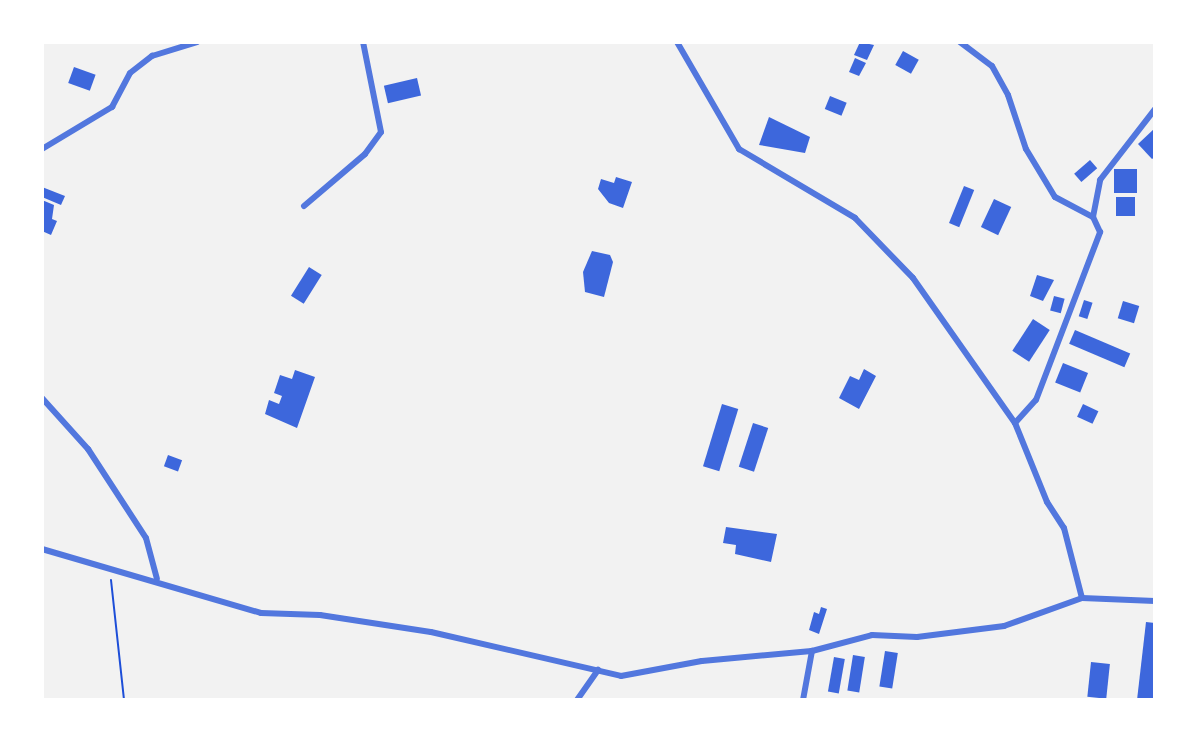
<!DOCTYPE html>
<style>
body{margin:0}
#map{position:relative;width:1197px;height:742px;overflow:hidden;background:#f2f2f2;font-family:Figtree,sans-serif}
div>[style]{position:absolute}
.building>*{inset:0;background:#3d67dc;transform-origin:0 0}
.path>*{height:2px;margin:-1px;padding:0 1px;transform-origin:1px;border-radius:1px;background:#1d4ed8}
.minor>*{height:6px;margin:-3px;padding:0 3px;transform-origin:3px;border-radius:3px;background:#5277de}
span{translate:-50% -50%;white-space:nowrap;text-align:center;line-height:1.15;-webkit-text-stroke:7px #fff;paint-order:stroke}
.frame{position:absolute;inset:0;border:44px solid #fff;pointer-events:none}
</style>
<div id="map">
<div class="building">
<div style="clip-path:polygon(860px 42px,874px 45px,867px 60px,854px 55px)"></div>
<div style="left:903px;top:51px;width:18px;height:16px;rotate:29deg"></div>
<div style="clip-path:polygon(855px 58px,866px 63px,859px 76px,849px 72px)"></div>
<div style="left:74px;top:67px;width:23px;height:17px;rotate:20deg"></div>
<div style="left:417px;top:78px;width:18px;height:34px;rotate:77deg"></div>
<div style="left:830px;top:96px;width:18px;height:14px;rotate:22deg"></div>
<div style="clip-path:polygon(769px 117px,810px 137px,805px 153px,759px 145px)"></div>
<div style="clip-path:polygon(1155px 128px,1155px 157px,1152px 159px,1138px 144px)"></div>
<div style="left:1090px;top:160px;width:11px;height:21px;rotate:49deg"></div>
<div style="left:1114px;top:169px;width:23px;height:24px"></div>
<div style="clip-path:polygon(616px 177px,632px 182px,623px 208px,609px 203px,598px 189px,601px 179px,614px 183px)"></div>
<div style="left:964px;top:186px;width:11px;height:40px;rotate:22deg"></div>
<div style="clip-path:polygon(42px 187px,65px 196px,61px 205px,42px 197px)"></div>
<div style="left:1135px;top:197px;width:19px;height:19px;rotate:90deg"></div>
<div style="left:994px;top:199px;width:19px;height:31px;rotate:25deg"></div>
<div style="clip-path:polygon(42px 200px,54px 205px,52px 219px,57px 221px,51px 235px,42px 231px)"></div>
<div style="clip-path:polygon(592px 251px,610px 255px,613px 262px,604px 297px,585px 292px,583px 272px)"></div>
<div style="left:309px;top:267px;width:15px;height:34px;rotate:32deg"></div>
<div style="clip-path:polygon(1037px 275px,1054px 280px,1043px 301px,1030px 296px)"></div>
<div style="left:1054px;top:296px;width:11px;height:15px;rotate:15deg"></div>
<div style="left:1084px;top:300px;width:9px;height:17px;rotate:18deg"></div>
<div style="left:1123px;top:301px;width:17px;height:18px;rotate:17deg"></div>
<div style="left:1033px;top:319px;width:20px;height:38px;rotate:33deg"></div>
<div style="left:1075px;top:330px;width:60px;height:15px;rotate:23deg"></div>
<div style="left:1063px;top:363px;width:27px;height:21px;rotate:22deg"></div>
<div style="clip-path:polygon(864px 369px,876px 376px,859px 409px,839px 398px,850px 376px,859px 380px)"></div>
<div style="clip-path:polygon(295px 370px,315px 377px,297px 428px,265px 414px,269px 400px,279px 404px,282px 396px,274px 393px,280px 375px,292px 379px)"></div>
<div style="left:722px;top:404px;width:17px;height:65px;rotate:17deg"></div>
<div style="left:1083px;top:404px;width:17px;height:14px;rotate:25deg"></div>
<div style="left:753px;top:423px;width:16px;height:46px;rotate:18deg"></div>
<div style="left:168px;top:455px;width:15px;height:12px;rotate:20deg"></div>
<div style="clip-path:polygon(726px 527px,777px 534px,771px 562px,735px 554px,736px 545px,723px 543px)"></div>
<div style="clip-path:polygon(821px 607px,827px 609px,819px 634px,809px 630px,814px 612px,819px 614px)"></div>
<div style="clip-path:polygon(1146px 622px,1155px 623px,1155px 700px,1137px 700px)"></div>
<div style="left:885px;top:651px;width:13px;height:36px;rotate:9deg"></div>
<div style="left:853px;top:655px;width:12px;height:36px;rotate:9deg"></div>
<div style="left:834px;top:657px;width:11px;height:35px;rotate:10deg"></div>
<div style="left:1091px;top:662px;width:19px;height:35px;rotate:6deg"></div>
</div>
<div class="path">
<div style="left:111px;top:580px;width:121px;rotate:83.8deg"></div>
</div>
<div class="minor">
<div style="left:677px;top:42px;width:124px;rotate:59.9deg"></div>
<div style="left:739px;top:149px;width:135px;rotate:30.7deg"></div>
<div style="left:855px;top:218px;width:83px;rotate:46deg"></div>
<div style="left:913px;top:278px;width:177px;rotate:54.9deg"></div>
<div style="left:1015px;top:423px;width:85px;rotate:67.9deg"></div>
<div style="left:1047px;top:502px;width:31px;rotate:57deg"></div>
<div style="left:1064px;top:528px;width:72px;rotate:75.6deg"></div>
<div style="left:960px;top:42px;width:40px;rotate:37deg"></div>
<div style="left:992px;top:66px;width:33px;rotate:61deg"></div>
<div style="left:1008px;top:95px;width:57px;rotate:71.6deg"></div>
<div style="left:1026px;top:149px;width:56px;rotate:58.9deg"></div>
<div style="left:1055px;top:197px;width:43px;rotate:27.8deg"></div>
<div style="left:42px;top:149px;width:82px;rotate:-31deg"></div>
<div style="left:112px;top:107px;width:38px;rotate:-62deg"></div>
<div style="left:130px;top:73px;width:28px;rotate:-38deg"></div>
<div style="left:152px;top:56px;width:47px;rotate:-17.3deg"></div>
<div style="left:304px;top:206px;width:80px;rotate:-40.4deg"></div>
<div style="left:365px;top:154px;width:27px;rotate:-54deg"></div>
<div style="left:381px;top:132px;width:92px;rotate:-101.3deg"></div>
<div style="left:42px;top:398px;width:69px;rotate:48deg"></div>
<div style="left:88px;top:449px;width:106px;rotate:56.9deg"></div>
<div style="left:146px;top:538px;width:42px;rotate:75deg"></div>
<div style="left:1015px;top:423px;width:31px;rotate:-48deg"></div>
<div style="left:1036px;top:400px;width:180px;rotate:-69.1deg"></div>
<div style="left:1100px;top:232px;width:17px;rotate:-115deg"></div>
<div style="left:1093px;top:217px;width:38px;rotate:-79deg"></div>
<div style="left:1100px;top:180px;width:90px;rotate:-52.2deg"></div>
<div style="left:42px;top:549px;width:228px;rotate:16.3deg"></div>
<div style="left:261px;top:613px;width:59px;rotate:1.9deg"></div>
<div style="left:320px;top:615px;width:112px;rotate:8.7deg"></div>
<div style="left:431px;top:632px;width:195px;rotate:13deg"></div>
<div style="left:621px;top:676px;width:82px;rotate:-10.5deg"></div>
<div style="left:702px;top:661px;width:110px;rotate:-5.2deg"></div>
<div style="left:812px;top:651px;width:62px;rotate:-14.9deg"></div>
<div style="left:872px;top:635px;width:45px;rotate:2.5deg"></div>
<div style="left:917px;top:637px;width:88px;rotate:-7.2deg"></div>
<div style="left:1004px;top:626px;width:83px;rotate:-19.7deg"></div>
<div style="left:1082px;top:598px;width:73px;rotate:2.4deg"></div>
<div style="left:577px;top:700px;width:37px;rotate:-55deg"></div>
<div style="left:803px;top:700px;width:50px;rotate:-79.6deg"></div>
</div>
<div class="frame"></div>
</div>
